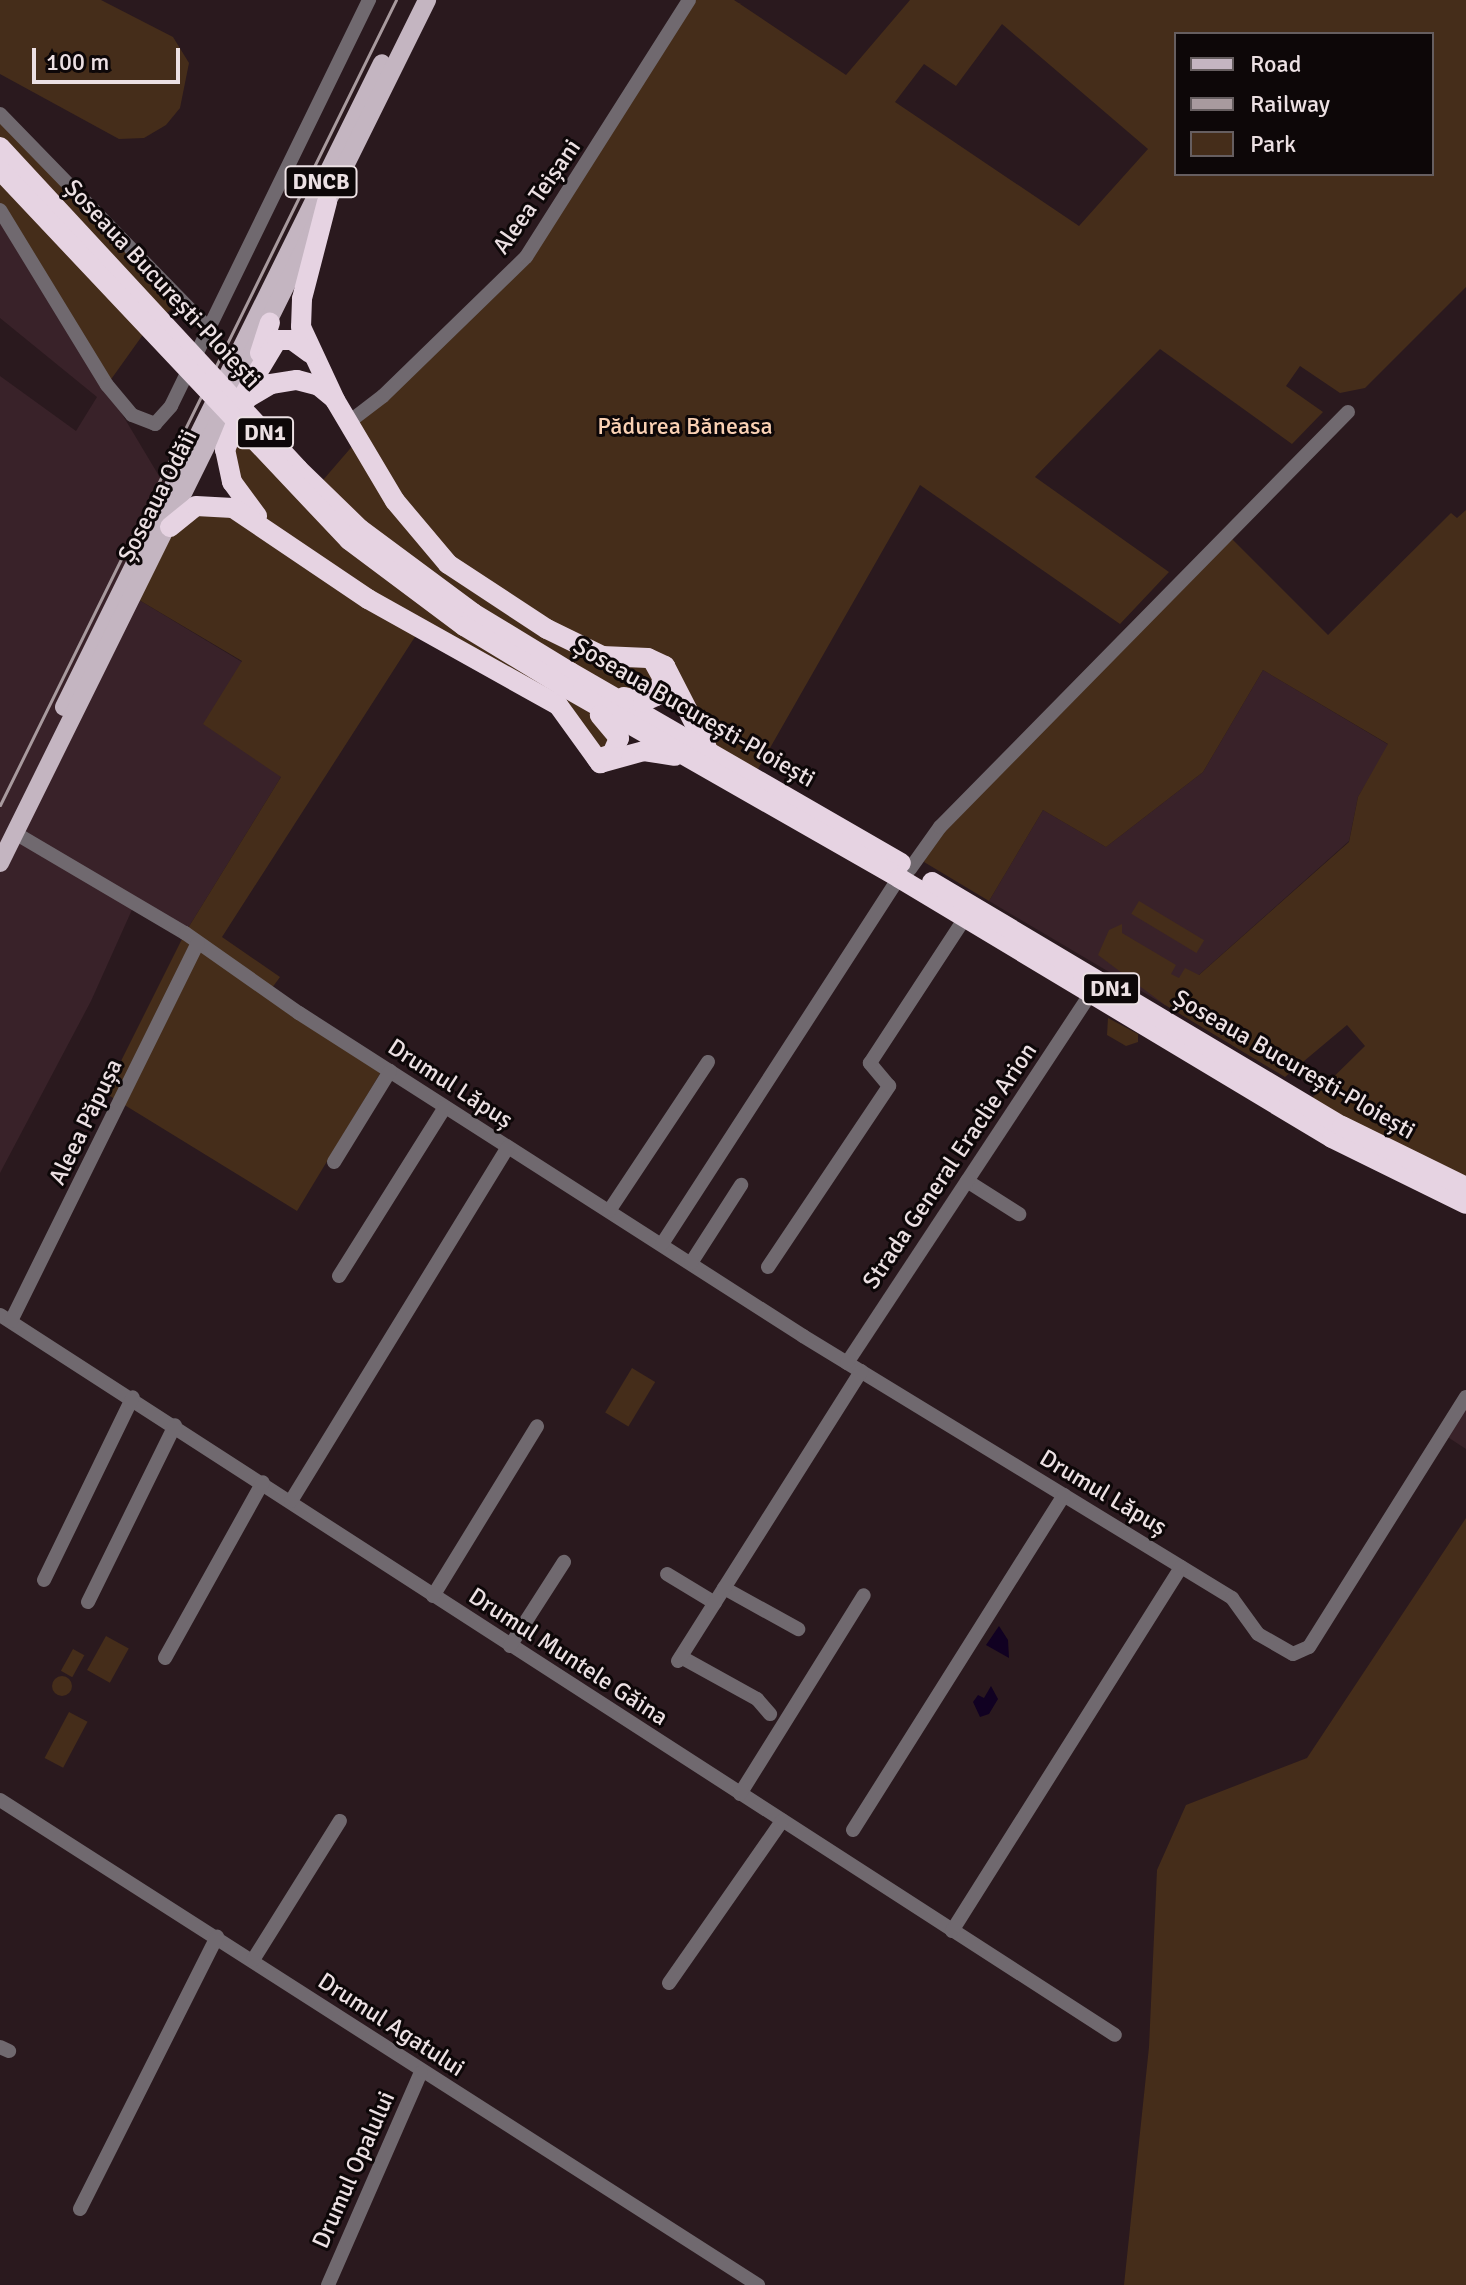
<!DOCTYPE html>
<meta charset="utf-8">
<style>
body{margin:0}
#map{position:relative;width:1466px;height:2285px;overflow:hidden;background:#2a191e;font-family:Signika,sans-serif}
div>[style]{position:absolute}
.built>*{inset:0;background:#392229}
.green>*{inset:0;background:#452d1a;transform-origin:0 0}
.round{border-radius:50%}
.water>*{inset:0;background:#110122}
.minor>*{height:14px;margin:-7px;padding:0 7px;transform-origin:7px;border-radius:7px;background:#70696f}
.major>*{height:18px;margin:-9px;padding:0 9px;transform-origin:9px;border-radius:9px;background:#c4b5c1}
.highway>*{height:20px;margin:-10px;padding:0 10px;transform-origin:10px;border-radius:10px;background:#e6d3e2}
.rail>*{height:3px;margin:-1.5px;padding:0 1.5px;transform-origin:1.5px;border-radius:1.5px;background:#a89a9e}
.highway-bridge>*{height:20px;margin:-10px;padding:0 10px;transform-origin:10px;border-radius:10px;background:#e6d3e2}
span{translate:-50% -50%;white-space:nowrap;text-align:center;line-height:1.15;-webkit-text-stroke:6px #0d0708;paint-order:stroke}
.shield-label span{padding:2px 6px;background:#0d0708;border:2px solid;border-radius:6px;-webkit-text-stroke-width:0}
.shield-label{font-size:22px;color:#ece0e3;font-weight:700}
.street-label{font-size:24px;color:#ece0e3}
.park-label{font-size:24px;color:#fad1b4}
.legend{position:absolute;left:1174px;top:32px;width:260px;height:144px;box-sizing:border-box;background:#0d0708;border:2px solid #665e60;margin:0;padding:10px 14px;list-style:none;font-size:24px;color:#ece0e3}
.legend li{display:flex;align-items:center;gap:16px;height:40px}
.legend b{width:40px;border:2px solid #665e60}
.scale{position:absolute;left:32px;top:48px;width:148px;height:36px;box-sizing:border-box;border:4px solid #ece0e3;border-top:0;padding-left:10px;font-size:24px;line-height:28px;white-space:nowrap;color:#ece0e3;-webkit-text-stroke:6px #0d0708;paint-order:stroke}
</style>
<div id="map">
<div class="built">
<div style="clip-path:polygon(0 210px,180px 511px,134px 597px,242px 662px,281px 777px,185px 933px,135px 903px,91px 1001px,0 1173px,0 376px,76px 431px,97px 397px,0 318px)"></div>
<div style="clip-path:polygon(1263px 670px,1389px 745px,1358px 797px,1349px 841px,1165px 1005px,989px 901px,1043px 810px,1106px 847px,1203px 772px)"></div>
<div style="clip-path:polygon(1466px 1398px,1466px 1449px,1443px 1434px)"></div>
</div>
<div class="green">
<div style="clip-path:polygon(0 0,101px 0,173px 37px,189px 63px,180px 108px,166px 125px,144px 138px,119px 139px,0 74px)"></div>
<div style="clip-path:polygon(evenodd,689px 0,734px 0,846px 75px,910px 0,1466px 0,1466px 287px,1365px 388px,1340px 393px,1300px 366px,1286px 386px,1323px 412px,1292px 444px,1160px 349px,1035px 477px,1169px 572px,1120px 624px,920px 485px,754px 776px,710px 752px,659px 668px,648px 701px,570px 672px,317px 487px,355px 443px,345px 425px,526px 257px,689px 0,1002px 24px,1148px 149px,1079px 226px,895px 102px,924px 64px,956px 86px,1002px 24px,689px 0,1176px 34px,1432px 34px,1432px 174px,1176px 174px,1176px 34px)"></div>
<div style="clip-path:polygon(0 114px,181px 301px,160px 319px,0 144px)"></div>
<div style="clip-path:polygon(0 170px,147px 329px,107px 385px,0 210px)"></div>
<div style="clip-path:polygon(234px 423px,612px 726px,608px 757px,574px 724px,420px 629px,222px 937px,280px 977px,269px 992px,384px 1067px,297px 1211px,105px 1093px,185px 933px,281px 777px,203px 724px,242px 661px,134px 597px,183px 515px,233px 508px)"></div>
<div style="clip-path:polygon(1466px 510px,1466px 1187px,1306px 1104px,1365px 1046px,1347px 1025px,1285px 1077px,1165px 1005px,1098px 955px,1109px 930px,1122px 924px,1122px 933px,1176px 965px,1171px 974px,1179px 978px,1185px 968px,1199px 975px,1349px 842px,1358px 797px,1388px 744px,1263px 670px,1203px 772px,1106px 847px,1043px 810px,989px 901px,924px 862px,930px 847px,1231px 538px,1328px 635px,1451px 513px,1457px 518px)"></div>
<div style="left:1139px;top:901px;width:76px;height:15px;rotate:31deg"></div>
<div style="clip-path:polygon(1108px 1018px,1138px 1034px,1138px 1042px,1126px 1046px,1107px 1035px)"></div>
<div style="left:632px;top:1368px;width:27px;height:52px;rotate:31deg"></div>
<div style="clip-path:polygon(1466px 1518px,1466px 2285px,1124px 2285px,1149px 2047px,1157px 1870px,1186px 1805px,1307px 1758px)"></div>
<div style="left:106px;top:1636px;width:26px;height:39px;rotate:29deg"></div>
<div style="left:73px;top:1649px;width:13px;height:25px;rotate:29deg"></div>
<div class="round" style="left:52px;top:1676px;width:20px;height:20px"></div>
<div style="left:69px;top:1712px;width:21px;height:52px;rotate:28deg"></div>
</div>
<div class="water">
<div style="clip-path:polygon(999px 1626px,1008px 1640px,1009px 1658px,986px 1645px)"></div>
<div style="clip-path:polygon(991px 1686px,998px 1699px,989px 1714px,980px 1717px,973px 1702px,978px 1695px,984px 1698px)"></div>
</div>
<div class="minor">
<div style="left:0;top:114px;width:297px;rotate:45.8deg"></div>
<div style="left:0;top:210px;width:205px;rotate:58.6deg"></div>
<div style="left:107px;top:385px;width:39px;rotate:50deg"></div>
<div style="left:132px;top:415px;width:25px;rotate:21deg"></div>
<div style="left:155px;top:424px;width:24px;rotate:-48deg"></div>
<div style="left:171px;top:406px;width:452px;rotate:-64deg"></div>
<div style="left:349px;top:422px;width:43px;rotate:-37.4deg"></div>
<div style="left:383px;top:396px;width:199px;rotate:-44.2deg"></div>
<div style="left:526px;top:257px;width:304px;rotate:-57.6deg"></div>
<div style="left:15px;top:833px;width:197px;rotate:30.5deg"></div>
<div style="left:185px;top:933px;width:139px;rotate:35.1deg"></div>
<div style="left:299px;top:1013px;width:599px;rotate:32.65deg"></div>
<div style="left:803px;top:1336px;width:503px;rotate:31.41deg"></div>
<div style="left:1232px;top:1598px;width:44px;rotate:54.2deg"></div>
<div style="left:1258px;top:1634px;width:40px;rotate:29.7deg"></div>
<div style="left:1293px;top:1654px;width:17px;rotate:-24deg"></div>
<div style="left:1309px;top:1647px;width:295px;rotate:-57.9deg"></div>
<div style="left:910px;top:869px;width:52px;rotate:-54.5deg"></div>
<div style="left:940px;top:827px;width:582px;rotate:-45.49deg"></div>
<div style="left:334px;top:1162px;width:107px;rotate:-58.4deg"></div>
<div style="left:967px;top:1181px;width:62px;rotate:32.4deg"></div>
<div style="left:609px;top:1211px;width:179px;rotate:-56.4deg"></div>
<div style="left:662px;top:1244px;width:436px;rotate:-57.1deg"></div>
<div style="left:691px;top:1263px;width:93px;rotate:-57.3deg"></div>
<div style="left:768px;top:1267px;width:218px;rotate:-56.2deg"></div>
<div style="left:889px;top:1086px;width:30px;rotate:-130deg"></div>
<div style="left:870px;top:1063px;width:173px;rotate:-56.8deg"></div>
<div style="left:339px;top:1276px;width:199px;rotate:-57.9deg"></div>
<div style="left:0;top:1315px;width:1327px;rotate:32.85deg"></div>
<div style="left:11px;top:1321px;width:422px;rotate:-63.7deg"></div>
<div style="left:847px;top:1363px;width:442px;rotate:-56.6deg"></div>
<div style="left:291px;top:1501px;width:415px;rotate:-58.5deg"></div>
<div style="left:667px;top:1574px;width:56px;rotate:31.1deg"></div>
<div style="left:44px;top:1580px;width:203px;rotate:-64.1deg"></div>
<div style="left:724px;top:1588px;width:85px;rotate:29deg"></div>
<div style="left:433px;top:1596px;width:199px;rotate:-58.5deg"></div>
<div style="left:88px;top:1602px;width:197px;rotate:-63.8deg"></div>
<div style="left:510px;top:1646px;width:100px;rotate:-57.3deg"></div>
<div style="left:681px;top:1657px;width:87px;rotate:28.9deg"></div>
<div style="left:757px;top:1699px;width:20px;rotate:49deg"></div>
<div style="left:165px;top:1658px;width:201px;rotate:-60.9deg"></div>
<div style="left:678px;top:1661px;width:343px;rotate:-57.7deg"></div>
<div style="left:740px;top:1794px;width:234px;rotate:-58.1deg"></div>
<div style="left:0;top:1800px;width:900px;rotate:32.61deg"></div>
<div style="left:853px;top:1830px;width:396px;rotate:-57.8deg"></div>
<div style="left:952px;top:1931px;width:430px;rotate:-57.8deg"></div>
<div style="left:253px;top:1960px;width:164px;rotate:-58deg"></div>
<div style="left:669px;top:1983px;width:198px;rotate:-55.1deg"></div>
<div style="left:0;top:2047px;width:10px;rotate:24deg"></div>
<div style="left:80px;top:2209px;width:305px;rotate:-63.3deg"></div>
<div style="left:328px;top:2285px;width:232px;rotate:-66.4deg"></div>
</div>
<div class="major">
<div style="left:64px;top:707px;width:718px;rotate:-63.72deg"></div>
<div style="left:0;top:863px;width:963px;rotate:-63.67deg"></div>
</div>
<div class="highway">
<div style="left:327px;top:202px;width:100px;rotate:104.5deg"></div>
<div style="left:302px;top:299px;width:28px;rotate:92deg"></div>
<div style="left:301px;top:327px;width:81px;rotate:65deg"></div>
<div style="left:335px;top:400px;width:117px;rotate:59.3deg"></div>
<div style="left:395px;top:501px;width:82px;rotate:49.9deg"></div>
<div style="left:448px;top:564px;width:118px;rotate:33.3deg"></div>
<div style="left:547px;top:629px;width:61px;rotate:26.1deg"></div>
<div style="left:602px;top:656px;width:46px;rotate:2.5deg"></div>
<div style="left:648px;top:658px;width:19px;rotate:25deg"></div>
<div style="left:665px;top:666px;width:92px;rotate:62.9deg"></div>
<div style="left:260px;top:353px;width:32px;rotate:-72deg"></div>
<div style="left:241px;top:400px;width:70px;rotate:-59deg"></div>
<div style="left:277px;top:340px;width:15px"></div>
<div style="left:292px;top:340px;width:22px;rotate:36deg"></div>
<div style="left:257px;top:516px;width:42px;rotate:-126.3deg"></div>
<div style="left:232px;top:482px;width:33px;rotate:-102deg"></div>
<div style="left:225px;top:450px;width:55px;rotate:-67.6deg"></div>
<div style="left:246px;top:399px;width:29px;rotate:-31deg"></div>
<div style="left:271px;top:384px;width:26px;rotate:-9deg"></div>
<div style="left:297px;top:380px;width:23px;rotate:15deg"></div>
<div style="left:319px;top:386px;width:17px;rotate:40deg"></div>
<div style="left:170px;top:527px;width:33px;rotate:-39deg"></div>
<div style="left:196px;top:506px;width:37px;rotate:3deg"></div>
<div style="left:233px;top:508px;width:163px;rotate:34deg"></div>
<div style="left:368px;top:599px;width:218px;rotate:29.2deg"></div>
<div style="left:558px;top:705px;width:72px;rotate:54.1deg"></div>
<div style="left:600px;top:763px;width:46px;rotate:-15.3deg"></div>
<div style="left:644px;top:751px;width:31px;rotate:9deg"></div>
<div style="left:570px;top:672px;width:382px;rotate:30deg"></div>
<div style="left:563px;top:686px;width:387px;rotate:29.7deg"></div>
<div style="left:899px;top:878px;width:505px;rotate:30.98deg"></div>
<div style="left:1332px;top:1138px;width:149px;rotate:26.2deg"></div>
<div style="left:624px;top:697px;width:20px;rotate:15deg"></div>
<div style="left:643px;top:702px;width:14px;rotate:-25deg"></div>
<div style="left:656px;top:696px;width:18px;rotate:-68deg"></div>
<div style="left:663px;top:679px;width:18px;rotate:-119deg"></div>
<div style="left:597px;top:759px;width:16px;rotate:-18deg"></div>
<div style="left:612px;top:754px;width:17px;rotate:-66deg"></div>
<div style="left:619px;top:738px;width:30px;rotate:-130deg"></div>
<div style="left:932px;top:882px;width:477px;rotate:30.8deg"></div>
<div style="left:1342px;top:1126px;width:138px;rotate:26.2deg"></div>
</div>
<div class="rail">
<div style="left:0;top:805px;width:897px;rotate:-63.81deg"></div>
</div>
<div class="highway-bridge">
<div style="left:0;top:147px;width:439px;rotate:47.2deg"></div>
<div style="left:298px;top:469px;width:86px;rotate:44.1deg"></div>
<div style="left:360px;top:529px;width:141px;rotate:36.6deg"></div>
<div style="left:473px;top:613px;width:114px;rotate:31.3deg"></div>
<div style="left:0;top:170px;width:509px;rotate:46.67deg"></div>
<div style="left:349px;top:540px;width:144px;rotate:36.8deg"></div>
<div style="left:464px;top:626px;width:116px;rotate:31.2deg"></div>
</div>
<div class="shield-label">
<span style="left:321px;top:182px">DNCB</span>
<span style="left:265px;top:433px">DN1</span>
<span style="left:1111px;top:989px">DN1</span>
</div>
<div class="street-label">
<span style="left:537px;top:197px;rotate:-55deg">Aleea Teișani</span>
<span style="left:162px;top:284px;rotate:47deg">Șoseaua București-Ploiești</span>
<span style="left:158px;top:496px;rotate:-63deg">Șoseaua Odăii</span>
<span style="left:694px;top:713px;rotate:30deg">Șoseaua București-Ploiești</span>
<span style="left:1294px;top:1065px;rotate:30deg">Șoseaua București-Ploiești</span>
<span style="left:450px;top:1084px;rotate:33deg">Drumul Lăpuș</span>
<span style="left:86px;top:1122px;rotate:-64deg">Aleea Păpușa</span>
<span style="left:950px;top:1166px;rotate:-56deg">Strada General Eraclie Arion</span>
<span style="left:1103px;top:1493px;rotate:31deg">Drumul Lăpuș</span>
<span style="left:568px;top:1657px;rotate:33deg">Drumul Muntele Găina</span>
<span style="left:391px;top:2025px;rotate:33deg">Drumul Agatului</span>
<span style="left:354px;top:2170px;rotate:-66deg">Drumul Opalului</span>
</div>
<div class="park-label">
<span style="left:685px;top:427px">Pădurea Băneasa</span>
</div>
<ul class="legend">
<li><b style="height:10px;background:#c4b5c1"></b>Road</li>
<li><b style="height:10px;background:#a89a9e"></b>Railway</li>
<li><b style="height:22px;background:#452d1a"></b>Park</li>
</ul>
<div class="scale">100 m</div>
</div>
